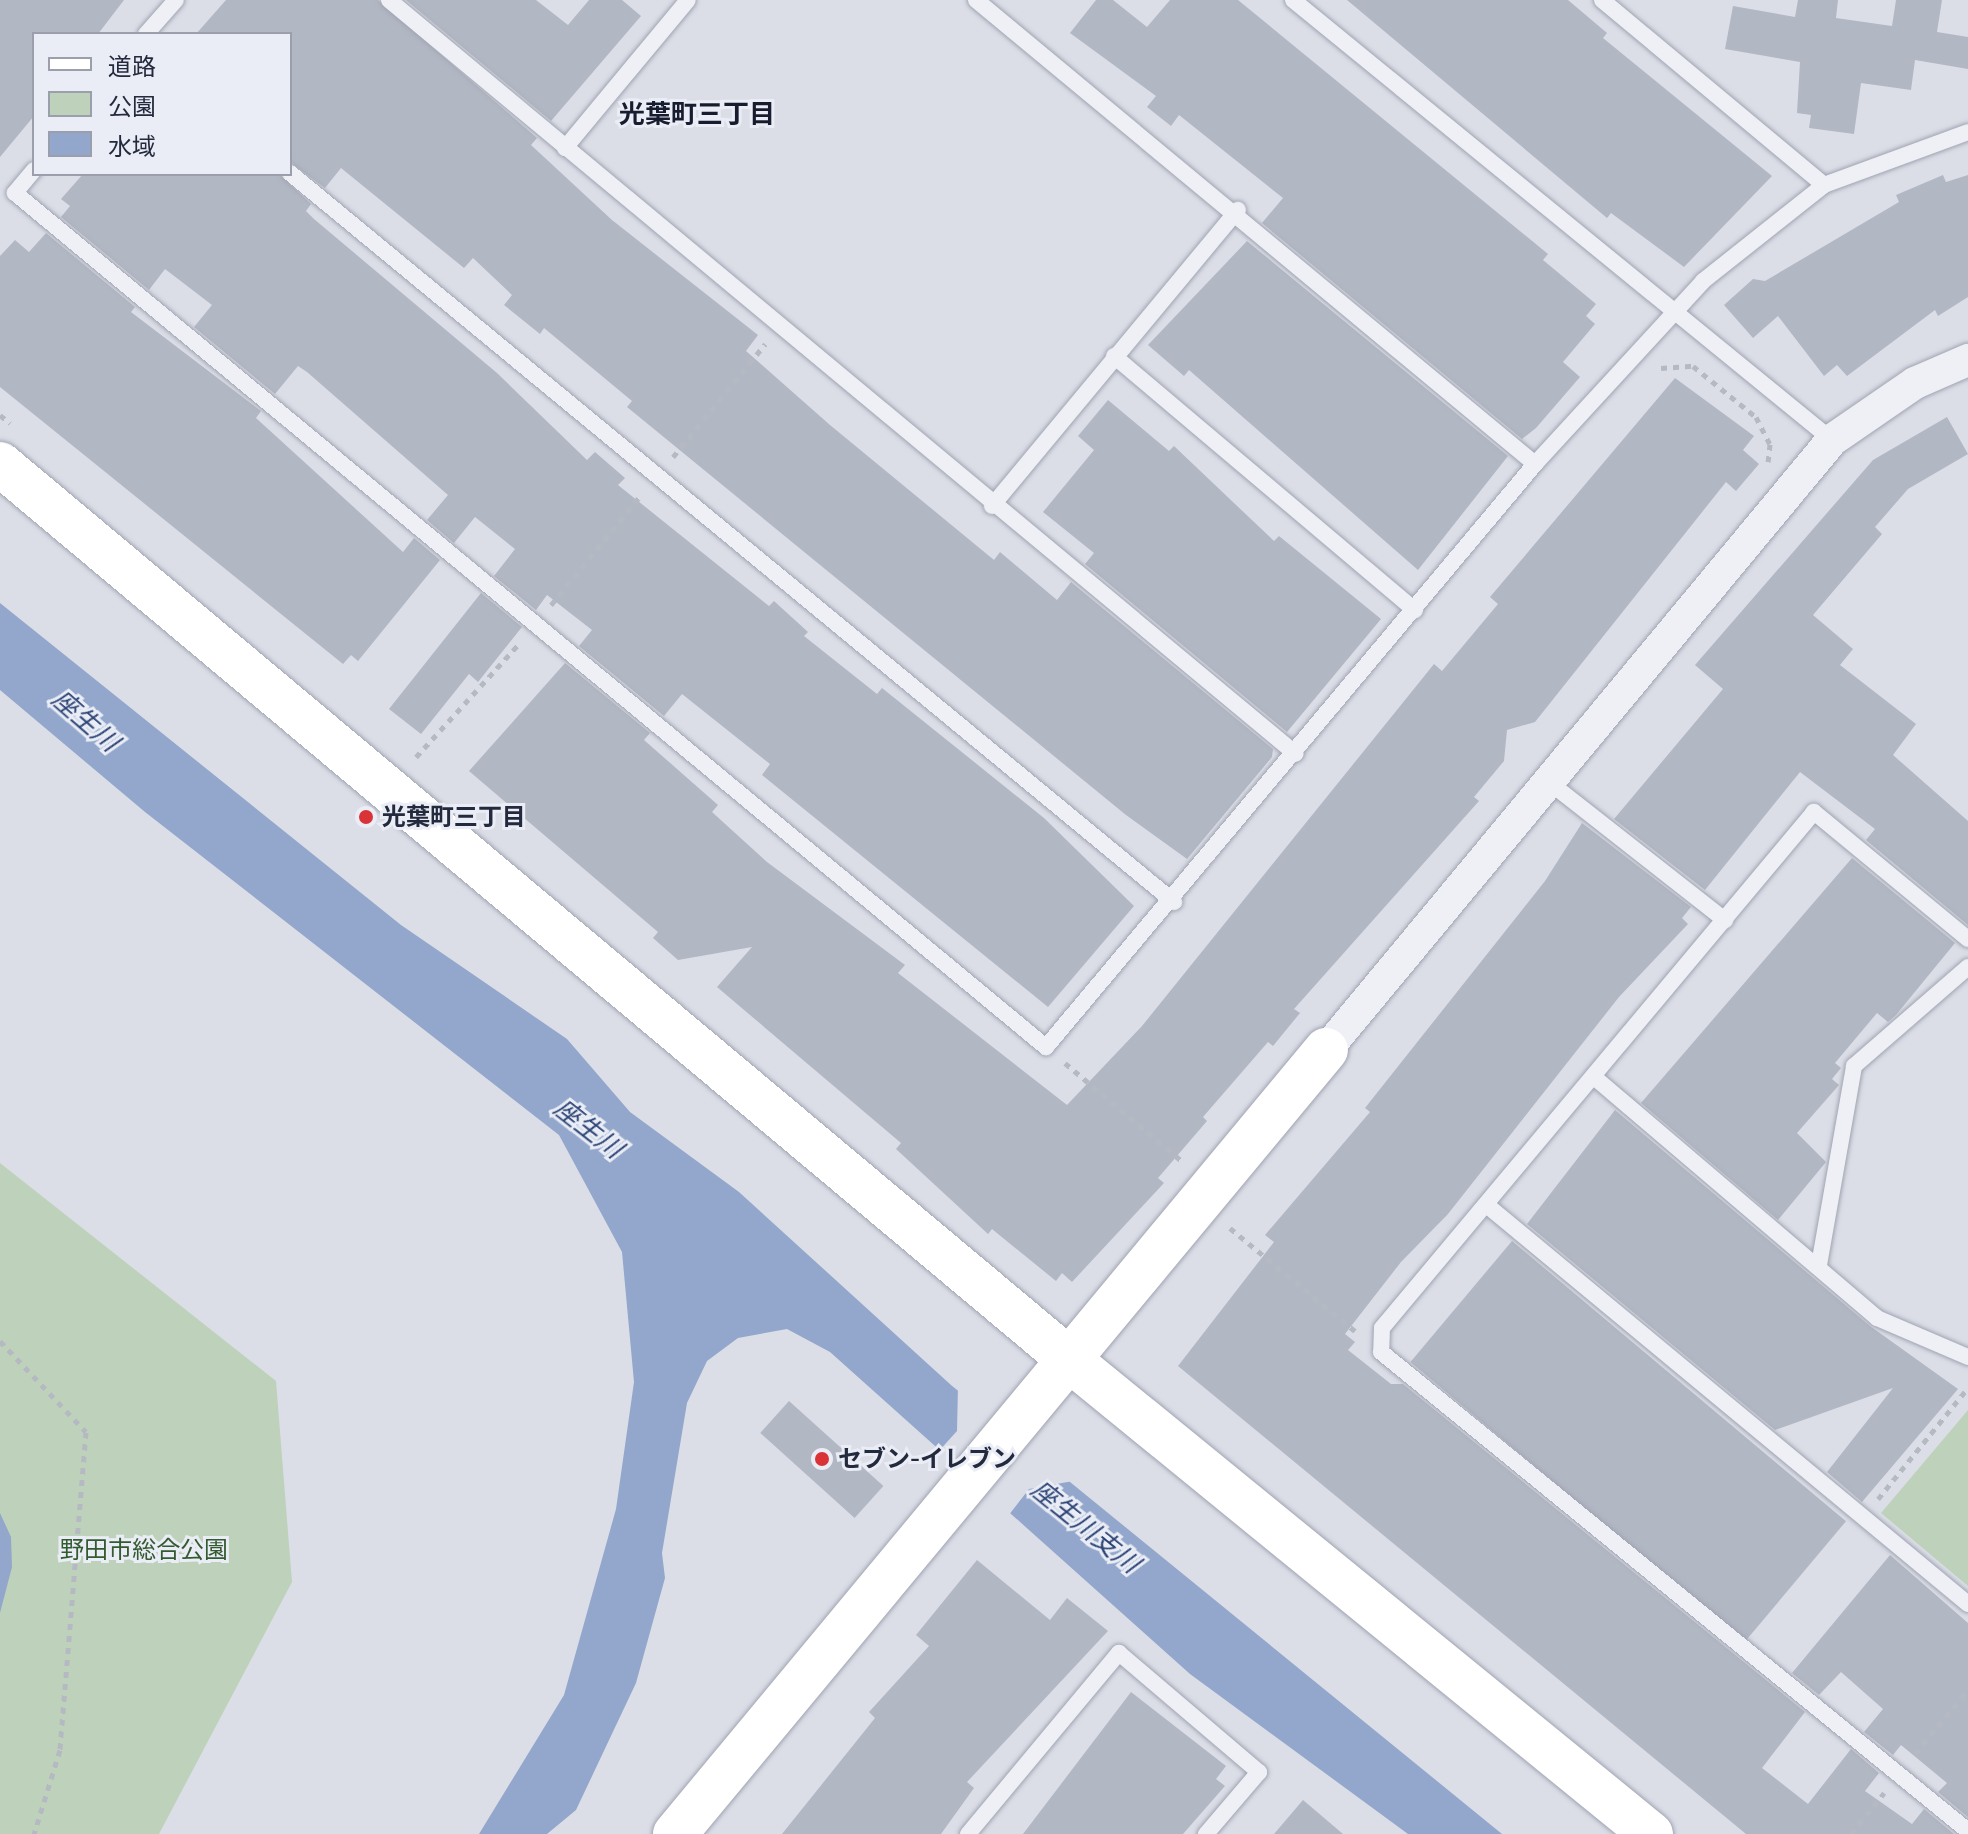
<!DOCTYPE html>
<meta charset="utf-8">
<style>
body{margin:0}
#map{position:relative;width:1968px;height:1834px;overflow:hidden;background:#dbdee7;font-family:Cabin,"Noto Sans JP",sans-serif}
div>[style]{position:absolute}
.green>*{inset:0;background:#bed2bb}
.water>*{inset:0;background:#92a7cb}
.pier>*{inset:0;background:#dbdee7}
.building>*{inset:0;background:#b2b7c4;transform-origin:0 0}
.path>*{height:5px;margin-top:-2.5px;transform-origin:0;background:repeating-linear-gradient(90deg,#b5b9c2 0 6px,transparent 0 12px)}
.roads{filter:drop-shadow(0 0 2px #a0a4b1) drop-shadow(0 0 2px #a0a4b1)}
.lane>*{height:16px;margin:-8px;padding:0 8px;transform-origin:8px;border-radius:8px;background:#eef0f5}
.street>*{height:32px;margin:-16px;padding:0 16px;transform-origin:16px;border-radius:16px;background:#eef0f5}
.secondary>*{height:44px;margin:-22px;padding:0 22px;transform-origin:22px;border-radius:22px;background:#fff}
.dots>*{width:22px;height:22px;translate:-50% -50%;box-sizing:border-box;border:4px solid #eaedf5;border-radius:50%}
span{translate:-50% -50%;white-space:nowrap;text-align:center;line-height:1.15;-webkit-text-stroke:6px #eaedf5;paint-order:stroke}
.poi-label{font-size:24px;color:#242a3e;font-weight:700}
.left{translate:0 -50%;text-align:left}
.park-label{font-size:24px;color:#335b30}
.neighbourhood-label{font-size:26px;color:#171c2f;font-weight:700}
.water-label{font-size:26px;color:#2b4375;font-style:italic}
.legend{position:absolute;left:32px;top:32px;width:260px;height:144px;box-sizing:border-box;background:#eaedf5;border:2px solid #9b9fac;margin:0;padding:10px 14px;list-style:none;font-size:24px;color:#242a3e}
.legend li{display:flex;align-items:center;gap:16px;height:40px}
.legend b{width:40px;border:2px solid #9b9fac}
</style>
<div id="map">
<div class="green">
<div style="clip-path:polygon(0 1163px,276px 1381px,292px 1582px,159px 1834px,0 1834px)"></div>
<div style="clip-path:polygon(1968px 1410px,1968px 1586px,1881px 1513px)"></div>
</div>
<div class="water">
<div style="clip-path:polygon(0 603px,401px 925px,567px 1039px,630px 1112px,739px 1192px,951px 1385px,1502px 1834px,1408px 1834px,1190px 1674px,830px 1352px,787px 1329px,738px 1338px,707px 1361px,687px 1403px,662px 1553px,665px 1578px,636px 1683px,576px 1810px,547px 1834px,479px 1834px,564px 1695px,616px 1509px,634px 1382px,622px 1252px,559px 1135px,145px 812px,0 690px)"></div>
<div style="clip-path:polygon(0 1513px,11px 1537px,12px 1567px,0 1613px)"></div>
</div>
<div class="pier">
<div style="clip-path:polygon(958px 1386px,1073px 1481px,1029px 1489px,1008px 1516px,938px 1452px,957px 1431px)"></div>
</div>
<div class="building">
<div style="clip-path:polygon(0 0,124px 0,98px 34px,34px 34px,34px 116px,0 157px)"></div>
<div style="clip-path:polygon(226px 0,378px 0,537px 138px,531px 145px,612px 220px,758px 335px,746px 351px,830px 425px,994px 560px,1000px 552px,1057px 600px,1071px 582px,1273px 749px,1272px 757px,1187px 859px,1126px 815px,627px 407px,632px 401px,544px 328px,540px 334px,504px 305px,512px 295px,473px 258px,464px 268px,341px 168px,325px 188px,290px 162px,290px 34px,196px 34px)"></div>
<div style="clip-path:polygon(406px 0,536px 0,568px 25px,589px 0,622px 0,641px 16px,551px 121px)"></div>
<div style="clip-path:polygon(1096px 0,1113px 0,1147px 27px,1170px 0,1238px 0,1548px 254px,1543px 260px,1596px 304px,1586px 316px,1595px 324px,1563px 362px,1580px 377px,1536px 428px,1522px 439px,1262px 223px,1283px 198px,1179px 115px,1171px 126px,1147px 107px,1156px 96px,1070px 33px)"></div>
<div style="clip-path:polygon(1347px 0,1568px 0,1607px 33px,1603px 38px,1772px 176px,1684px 267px,1611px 213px,1607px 218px)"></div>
<div style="clip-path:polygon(1798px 0,1838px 0,1836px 18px,1892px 26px,1896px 0,1942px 0,1937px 32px,1968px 37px,1968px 69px,1915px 60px,1911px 90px,1861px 83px,1854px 134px,1809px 128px,1811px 115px,1797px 113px,1800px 62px,1725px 49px,1733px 6px,1795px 17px)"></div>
<div style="clip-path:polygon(83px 174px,279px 174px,311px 204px,306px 211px,314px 219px,497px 373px,587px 460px,595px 452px,625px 478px,618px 485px,769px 606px,774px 601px,808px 632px,804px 636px,877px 694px,882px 688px,1044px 818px,1134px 906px,1048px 1007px,762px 775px,770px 764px,682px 694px,664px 716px,579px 646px,592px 630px,547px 595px,536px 610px,494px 576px,515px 549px,475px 517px,454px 543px,427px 520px,448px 495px,307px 372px,298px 366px,275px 394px,194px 327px,212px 305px,165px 269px,149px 290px,61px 217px,70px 206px,61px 199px)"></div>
<div style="clip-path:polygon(1943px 175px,1946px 182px,1968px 175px,1968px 297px,1938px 316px,1935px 310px,1847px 376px,1837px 365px,1824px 376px,1778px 316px,1753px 338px,1724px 305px,1753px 279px,1765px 281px,1899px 202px,1896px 195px)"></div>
<div style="clip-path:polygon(46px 233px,135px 307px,131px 312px,261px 411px,256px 418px,403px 552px,414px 538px,440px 560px,358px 661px,351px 655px,343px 664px,0 387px,0 256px,15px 240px,29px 252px)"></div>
<div style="clip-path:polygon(1247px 241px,1508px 456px,1418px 570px,1189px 370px,1184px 376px,1148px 345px)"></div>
<div style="clip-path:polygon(1675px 378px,1754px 436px,1743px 450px,1759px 464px,1736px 491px,1726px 482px,1535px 722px,1507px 730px,1504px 761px,1474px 797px,1479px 801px,1294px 1009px,1300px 1013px,1273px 1046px,1268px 1042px,1203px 1117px,1207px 1121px,1158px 1178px,1164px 1183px,1072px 1282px,1062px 1273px,1056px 1281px,992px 1229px,988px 1234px,896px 1149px,901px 1143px,717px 987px,752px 947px,678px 960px,653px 938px,658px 932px,469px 771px,565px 663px,650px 733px,644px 740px,718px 805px,712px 812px,767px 862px,905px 965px,898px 973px,1067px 1105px,1142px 1026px,1434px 664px,1442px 671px,1498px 604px,1490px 597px)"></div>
<div style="clip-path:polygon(1108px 400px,1169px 451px,1174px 446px,1274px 541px,1279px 536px,1381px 619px,1287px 732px,1085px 564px,1094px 553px,1043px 512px,1094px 450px,1078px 436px)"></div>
<div style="clip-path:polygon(1947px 417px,1968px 454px,1908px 489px,1875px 527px,1882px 534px,1813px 615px,1853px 649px,1840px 665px,1916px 724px,1893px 755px,1968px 821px,1968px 925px,1866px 840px,1875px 829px,1800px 772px,1705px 890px,1614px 819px,1723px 689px,1695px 665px,1873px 460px)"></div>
<div style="clip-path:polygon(481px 593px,522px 627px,478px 682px,469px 674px,421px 734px,389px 709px)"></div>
<div style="clip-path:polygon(1582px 823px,1691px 907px,1682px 918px,1688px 924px,1619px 997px,1448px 1214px,1401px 1262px,1345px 1334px,1355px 1342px,1348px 1350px,1391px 1384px,1403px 1384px,1805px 1712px,1762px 1768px,1808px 1804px,1851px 1749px,1879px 1773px,1865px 1791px,1912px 1824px,1924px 1809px,1954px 1834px,1746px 1834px,1178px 1366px,1274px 1242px,1265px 1235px,1370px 1112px,1365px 1108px,1545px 881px)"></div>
<div style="clip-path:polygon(1852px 858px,1955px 943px,1896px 1015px,1888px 1022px,1877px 1013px,1835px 1063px,1841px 1068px,1832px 1079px,1839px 1085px,1797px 1133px,1826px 1162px,1778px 1220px,1641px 1103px)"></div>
<div style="clip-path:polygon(1615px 1110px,1870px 1326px,1958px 1389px,1862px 1502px,1827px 1472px,1893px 1388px,1775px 1430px,1527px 1224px)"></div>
<div style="left:1512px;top:1241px;width:436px;height:158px;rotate:40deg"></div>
<div style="left:789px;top:1401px;width:127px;height:43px;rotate:42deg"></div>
<div style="clip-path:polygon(1890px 1555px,1968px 1623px,1968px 1817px,1938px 1792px,1947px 1783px,1901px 1745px,1893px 1755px,1864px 1732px,1883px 1709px,1841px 1672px,1819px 1695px,1792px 1673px)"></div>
<div style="clip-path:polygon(977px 1560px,1050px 1620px,1067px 1598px,1108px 1631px,967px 1782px,974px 1788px,941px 1834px,782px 1834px,875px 1718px,869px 1712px,929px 1646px,916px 1635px)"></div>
<div style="clip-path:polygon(1131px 1692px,1226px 1766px,1216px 1779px,1225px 1786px,1183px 1834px,1023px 1834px)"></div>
<div style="clip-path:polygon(1303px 1800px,1343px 1834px,1274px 1834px)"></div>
</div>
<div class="path">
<div style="left:1661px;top:368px;width:32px;rotate:-4deg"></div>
<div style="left:1693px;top:366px;width:81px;rotate:39deg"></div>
<div style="left:1756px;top:417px;width:30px;rotate:63deg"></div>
<div style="left:1770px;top:444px;width:18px;rotate:96deg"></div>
<div style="left:0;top:415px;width:13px;rotate:39deg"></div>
<div style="left:673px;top:457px;width:146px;rotate:-50.8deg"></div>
<div style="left:551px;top:605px;width:142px;rotate:-50.7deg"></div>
<div style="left:416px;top:757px;width:153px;rotate:-47.7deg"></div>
<div style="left:1065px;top:1063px;width:154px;rotate:40deg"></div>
<div style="left:1230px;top:1228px;width:162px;rotate:39.5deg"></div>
<div style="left:0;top:1341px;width:125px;rotate:46.6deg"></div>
<div style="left:86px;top:1432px;width:319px;rotate:94.7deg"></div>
<div style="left:60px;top:1750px;width:88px;rotate:107.2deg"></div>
<div style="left:1878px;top:1499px;width:143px;rotate:-51deg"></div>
<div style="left:1915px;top:1754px;width:83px;rotate:-50.4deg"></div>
<div style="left:1851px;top:1834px;width:53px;rotate:-51.2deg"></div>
</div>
<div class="roads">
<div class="lane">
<div style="left:389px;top:0;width:1179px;rotate:39.74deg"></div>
<div style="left:976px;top:0;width:726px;rotate:39.69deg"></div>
<div style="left:1293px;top:0;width:696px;rotate:39.23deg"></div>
<div style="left:1602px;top:0;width:289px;rotate:39.8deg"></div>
<div style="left:146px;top:34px;width:45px;rotate:-48.6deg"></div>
<div style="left:565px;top:148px;width:192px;rotate:-50.3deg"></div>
<div style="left:34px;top:170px;width:30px;rotate:130deg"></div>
<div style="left:15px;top:193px;width:1339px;rotate:39.64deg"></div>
<div style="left:1046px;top:1047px;width:761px;rotate:-50.01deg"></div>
<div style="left:1535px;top:464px;width:248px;rotate:-47.4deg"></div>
<div style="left:1703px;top:281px;width:154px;rotate:-38.4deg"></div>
<div style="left:1824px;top:185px;width:153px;rotate:-20.2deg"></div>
<div style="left:290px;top:173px;width:1146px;rotate:39.51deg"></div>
<div style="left:1114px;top:356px;width:394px;rotate:40.2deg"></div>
<div style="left:992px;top:506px;width:385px;rotate:-50.3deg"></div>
<div style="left:1545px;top:779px;width:229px;rotate:38.1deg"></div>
<div style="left:1968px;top:939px;width:200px;rotate:-140.5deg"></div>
<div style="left:1814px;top:812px;width:673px;rotate:129.94deg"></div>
<div style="left:1382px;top:1328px;width:24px;rotate:92deg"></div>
<div style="left:1381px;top:1352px;width:758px;rotate:39.21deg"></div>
<div style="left:1594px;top:1077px;width:372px;rotate:40.4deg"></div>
<div style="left:1877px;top:1318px;width:99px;rotate:23.2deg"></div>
<div style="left:1489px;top:1207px;width:622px;rotate:39.65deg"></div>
<div style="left:1819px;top:1265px;width:202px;rotate:-80deg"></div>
<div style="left:1854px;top:1066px;width:151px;rotate:-41deg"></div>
<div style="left:968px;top:1834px;width:236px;rotate:-50.2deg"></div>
<div style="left:1119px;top:1653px;width:184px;rotate:40.4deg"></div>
<div style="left:1259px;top:1772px;width:82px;rotate:130.5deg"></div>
</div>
<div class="street">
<div style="left:1326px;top:1050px;width:793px;rotate:-50.32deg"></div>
<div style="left:1832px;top:440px;width:101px;rotate:-34.5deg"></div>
<div style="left:1915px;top:383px;width:58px;rotate:-23.5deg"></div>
</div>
<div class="secondary">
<div style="left:0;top:464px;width:1398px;rotate:39.95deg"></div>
<div style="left:1072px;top:1362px;width:747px;rotate:39.19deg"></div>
<div style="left:675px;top:1834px;width:1019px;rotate:-50.3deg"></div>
</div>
</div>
<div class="dots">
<div style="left:366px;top:817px;background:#d93338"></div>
<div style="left:822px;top:1459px;background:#d93338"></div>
</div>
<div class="poi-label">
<span class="left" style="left:382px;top:817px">光葉町三丁目</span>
<span class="left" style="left:838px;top:1459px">セブン-イレブン</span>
</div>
<div class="park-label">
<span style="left:144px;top:1550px">野田市総合公園</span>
</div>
<div class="neighbourhood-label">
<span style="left:697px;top:115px">光葉町三丁目</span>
</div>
<div class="water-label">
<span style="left:85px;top:721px;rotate:41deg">座生川</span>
<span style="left:588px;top:1129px;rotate:38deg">座生川</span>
<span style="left:1085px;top:1527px;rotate:39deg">座生川支川</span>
</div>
<ul class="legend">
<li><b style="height:10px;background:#fff"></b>道路</li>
<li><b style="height:22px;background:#bed2bb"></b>公園</li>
<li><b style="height:22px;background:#92a7cb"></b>水域</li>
</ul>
</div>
